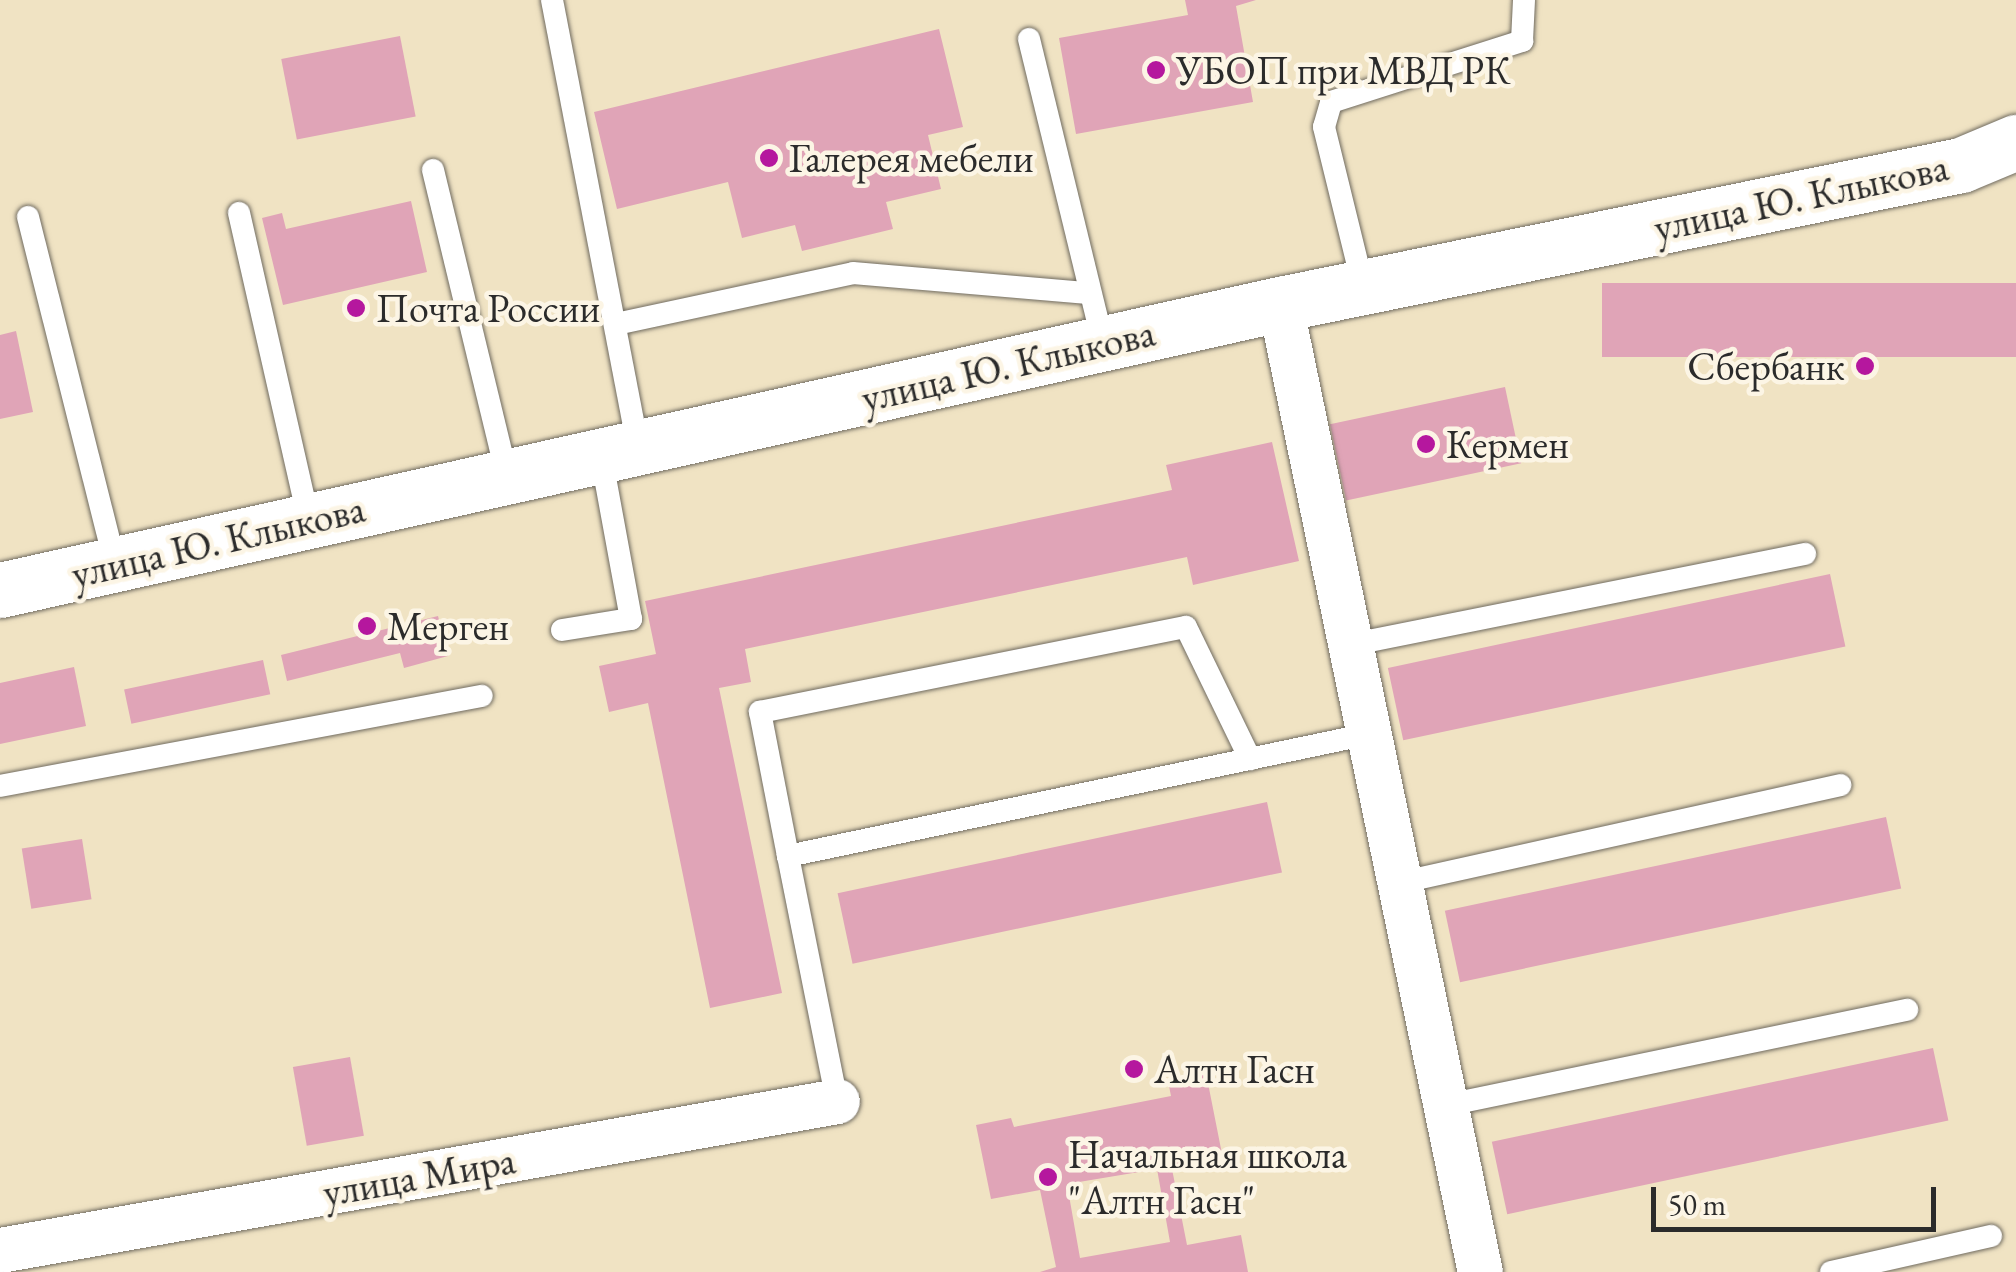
<!DOCTYPE html>
<meta charset="utf-8">
<style>
body{margin:0}
#map{position:relative;width:2016px;height:1272px;overflow:hidden;background:#f0e3c3;font-family:"EB Garamond",serif}
div>[style]{position:absolute}
.building>*{inset:0;background:#e0a4b7;transform-origin:0 0}
.roads{filter:drop-shadow(0 0 2px #706b60) drop-shadow(0 0 2px #706b60)}
.lane>*{height:22px;margin:-11px;padding:0 11px;transform-origin:11px;border-radius:11px;background:#fff}
.street>*{height:45px;margin:-22.5px;padding:0 22.5px;transform-origin:22.5px;border-radius:22.5px;background:#fff}
.secondary>*{height:55px;margin:-27.5px;padding:0 27.5px;transform-origin:27.5px;border-radius:27.5px;background:#fff}
.dots>*{width:28px;height:28px;translate:-50% -50%;box-sizing:border-box;border:5px solid #fcf5e5;border-radius:50%}
span{translate:-50% -50%;white-space:nowrap;text-align:center;line-height:1.15;-webkit-text-stroke:9px #fcf5e5;paint-order:stroke}
.poi-label{font-size:40px;color:#2b2b2b}
.left{translate:0 -50%;text-align:left}
.right{translate:-100% -50%;text-align:right}
.street-label{font-size:40px;color:#2b2b2b}
.scale{position:absolute;left:1651px;top:1187px;width:285px;height:45px;box-sizing:border-box;border:5px solid #2b2b2b;border-top:0;padding-left:12px;font-size:30px;line-height:35px;white-space:nowrap;color:#2b2b2b;-webkit-text-stroke:8px #fcf5e5;paint-order:stroke}
</style>
<div id="map">
<div class="building">
<div style="clip-path:polygon(1185px 0,1256px 0,1236px 6px,1253px 102px,1076px 134px,1059px 38px,1188px 15px)"></div>
<div style="clip-path:polygon(939px 29px,963px 127px,928px 135px,941px 189px,886px 202px,893px 229px,802px 251px,795px 225px,742px 238px,728px 182px,617px 209px,594px 112px)"></div>
<div style="left:400px;top:36px;width:82px;height:121px;rotate:79deg"></div>
<div style="clip-path:polygon(411px 201px,427px 272px,283px 305px,262px 218px,282px 213px,286px 229px)"></div>
<div style="left:2016px;top:283px;width:74px;height:414px;rotate:90deg"></div>
<div style="clip-path:polygon(16px 331px,33px 412px,0 419px,0 335px)"></div>
<div style="left:1505px;top:387px;width:78px;height:179px;rotate:78deg"></div>
<div style="clip-path:polygon(1272px 442px,1299px 561px,1193px 585px,1187px 557px,745px 649px,751px 682px,719px 688px,782px 993px,710px 1008px,648px 703px,609px 712px,599px 666px,656px 654px,645px 601px,1172px 490px,1166px 465px)"></div>
<div style="left:1830px;top:574px;width:74px;height:452px;rotate:78deg"></div>
<div style="clip-path:polygon(438px 616px,448px 656px,404px 668px,400px 653px,287px 681px,281px 655px)"></div>
<div style="left:263px;top:660px;width:35px;height:142px;rotate:78deg"></div>
<div style="clip-path:polygon(74px 667px,86px 726px,0 744px,0 683px)"></div>
<div style="left:1267px;top:802px;width:72px;height:439px;rotate:78deg"></div>
<div style="left:1886px;top:817px;width:73px;height:451px;rotate:78deg"></div>
<div style="left:82px;top:839px;width:61px;height:61px;rotate:81deg"></div>
<div style="left:1933px;top:1048px;width:74px;height:451px;rotate:78deg"></div>
<div style="left:350px;top:1057px;width:80px;height:58px;rotate:80deg"></div>
<div style="clip-path:polygon(evenodd,1206px 1073px,1223px 1159px,1172px 1169px,1187px 1245px,1241px 1235px,1248px 1272px,1040px 1272px,1056px 1267px,1040px 1190px,991px 1199px,976px 1125px,1011px 1118px,1014px 1127px,1171px 1096px,1168px 1081px,1206px 1073px,1157px 1169px,1170px 1242px,1080px 1258px,1067px 1184px,1157px 1169px)"></div>
</div>
<div class="roads">
<div class="lane">
<div style="left:552px;top:0;width:456px;rotate:79.1deg"></div>
<div style="left:1029px;top:39px;width:313px;rotate:76.3deg"></div>
<div style="left:433px;top:170px;width:316px;rotate:76.4deg"></div>
<div style="left:239px;top:213px;width:316px;rotate:77.2deg"></div>
<div style="left:28px;top:217px;width:358px;rotate:75.9deg"></div>
<div style="left:1363px;top:286px;width:164px;rotate:-103.8deg"></div>
<div style="left:1324px;top:127px;width:26px;rotate:-74deg"></div>
<div style="left:1331px;top:102px;width:201px;rotate:-17.7deg"></div>
<div style="left:1522px;top:41px;width:41px;rotate:-87.2deg"></div>
<div style="left:616px;top:324px;width:242px;rotate:-12.1deg"></div>
<div style="left:853px;top:273px;width:236px;rotate:4.9deg"></div>
<div style="left:562px;top:630px;width:70px;rotate:-9.1deg"></div>
<div style="left:631px;top:619px;width:166px;rotate:-100.4deg"></div>
<div style="left:1354px;top:644px;width:460px;rotate:-11.3deg"></div>
<div style="left:0;top:786px;width:490px;rotate:-10.6deg"></div>
<div style="left:788px;top:856px;width:147px;rotate:-101deg"></div>
<div style="left:760px;top:712px;width:434px;rotate:-11.3deg"></div>
<div style="left:1186px;top:627px;width:147px;rotate:64.1deg"></div>
<div style="left:1403px;top:882px;width:448px;rotate:-12.5deg"></div>
<div style="left:837px;top:1101px;width:250px;rotate:-101.3deg"></div>
<div style="left:788px;top:856px;width:598px;rotate:-11.87deg"></div>
<div style="left:1447px;top:1105px;width:470px;rotate:-11.7deg"></div>
<div style="left:1831px;top:1272px;width:164px;rotate:-12.7deg"></div>
</div>
<div class="street">
<div style="left:1280px;top:304px;width:988px;rotate:78.33deg"></div>
<div style="left:0;top:1250px;width:850px;rotate:-10.09deg"></div>
</div>
<div class="secondary">
<div style="left:0;top:590px;width:1312px;rotate:-12.6deg"></div>
<div style="left:1280px;top:304px;width:695px;rotate:-11.54deg"></div>
<div style="left:1961px;top:165px;width:60px;rotate:-22.7deg"></div>
</div>
</div>
<div class="dots">
<div style="left:1156px;top:70px;background:#b5179e"></div>
<div style="left:769px;top:158px;background:#b5179e"></div>
<div style="left:356px;top:308px;background:#b5179e"></div>
<div style="left:1865px;top:366px;background:#b5179e"></div>
<div style="left:1426px;top:444px;background:#b5179e"></div>
<div style="left:367px;top:626px;background:#b5179e"></div>
<div style="left:1134px;top:1069px;background:#b5179e"></div>
<div style="left:1048px;top:1177px;background:#b5179e"></div>
</div>
<div class="poi-label">
<span class="left" style="left:1176px;top:70px">УБОП при МВД РК</span>
<span class="left" style="left:789px;top:158px">Галерея мебели</span>
<span class="left" style="left:376px;top:308px">Почта России</span>
<span class="right" style="left:1845px;top:366px">Сбербанк</span>
<span class="left" style="left:1446px;top:444px">Кермен</span>
<span class="left" style="left:387px;top:626px">Мерген</span>
<span class="left" style="left:1154px;top:1069px">Алтн Гасн</span>
<span class="left" style="left:1068px;top:1177px">Начальная школа<br>"Алтн Гасн"</span>
</div>
<div class="street-label">
<span style="left:1801px;top:197px;rotate:-12deg">улица Ю. Клыкова</span>
<span style="left:1008px;top:365px;rotate:-13deg">улица Ю. Клыкова</span>
<span style="left:218px;top:541px;rotate:-13deg">улица Ю. Клыкова</span>
<span style="left:419px;top:1176px;rotate:-10deg">улица Мира</span>
</div>
<div class="scale">50 m</div>
</div>
